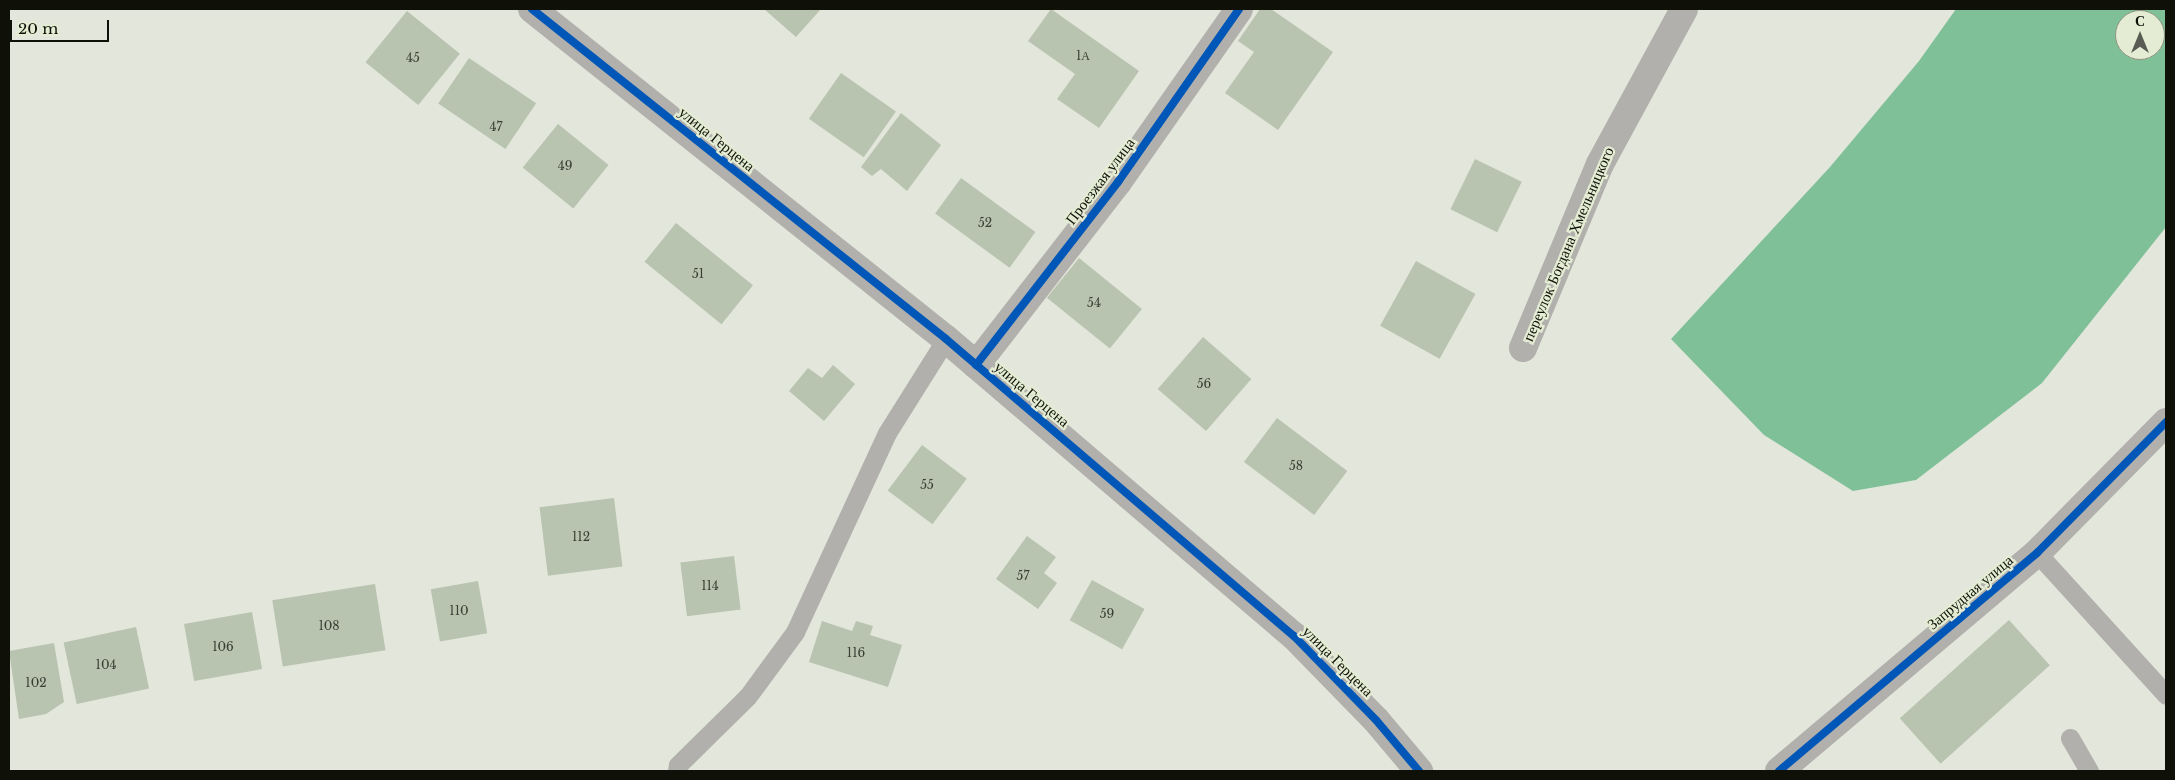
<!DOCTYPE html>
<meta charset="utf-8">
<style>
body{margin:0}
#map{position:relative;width:2175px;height:780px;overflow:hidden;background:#e3e6da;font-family:"Libre Baskerville",serif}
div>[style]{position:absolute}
.water>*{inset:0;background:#7fc099}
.building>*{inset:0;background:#b8c3b0;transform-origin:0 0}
.service>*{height:19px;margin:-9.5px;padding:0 9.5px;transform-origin:9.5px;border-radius:9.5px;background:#b1b0ac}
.minor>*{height:28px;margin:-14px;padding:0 14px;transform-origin:14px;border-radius:14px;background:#b1b0ac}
.tertiary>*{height:28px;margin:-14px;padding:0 14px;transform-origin:14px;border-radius:14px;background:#b1b0ac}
.cycleway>*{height:8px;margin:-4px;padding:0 4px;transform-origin:4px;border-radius:4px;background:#0057b8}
span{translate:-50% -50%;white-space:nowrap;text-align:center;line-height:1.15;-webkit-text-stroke:4.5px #e5ecd4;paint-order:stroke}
.number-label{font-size:12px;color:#393e33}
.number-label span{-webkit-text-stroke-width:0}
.street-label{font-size:15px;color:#0f1109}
.frame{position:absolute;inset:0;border:10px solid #0f1109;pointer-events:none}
.north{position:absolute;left:2115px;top:10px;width:50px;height:50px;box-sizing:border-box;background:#e5ecd4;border:1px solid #8f9483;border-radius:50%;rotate:0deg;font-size:14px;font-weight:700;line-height:20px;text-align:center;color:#0f1109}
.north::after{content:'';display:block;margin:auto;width:18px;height:22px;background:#595c52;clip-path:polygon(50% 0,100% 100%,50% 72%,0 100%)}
.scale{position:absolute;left:10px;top:20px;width:99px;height:22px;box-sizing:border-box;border:2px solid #0f1109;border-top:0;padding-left:6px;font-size:15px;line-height:18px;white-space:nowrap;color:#0f1109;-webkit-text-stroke:4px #e5ecd4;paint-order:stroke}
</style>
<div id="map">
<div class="water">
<div style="clip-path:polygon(evenodd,1956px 9px,2166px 9px,2166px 227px,2042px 383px,1916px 480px,1853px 491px,1764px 435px,1671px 339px,1830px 167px,1919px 61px,1956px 9px,2125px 20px,2155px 20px,2155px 50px,2125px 50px,2125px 20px)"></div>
</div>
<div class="building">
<div style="clip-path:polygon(764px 9px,821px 9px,796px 37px)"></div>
<div style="clip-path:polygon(1051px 9px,1139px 71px,1099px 128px,1057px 99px,1075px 74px,1028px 41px)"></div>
<div style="clip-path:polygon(1260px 9px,1271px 9px,1333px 52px,1278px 130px,1225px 93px,1254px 52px,1238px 41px)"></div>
<div style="left:407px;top:11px;width:68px;height:66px;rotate:39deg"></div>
<div style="left:469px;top:58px;width:81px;height:55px;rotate:34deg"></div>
<div style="left:841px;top:73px;width:67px;height:56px;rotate:35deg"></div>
<div style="clip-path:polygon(901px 113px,941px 145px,907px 191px,881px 169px,872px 176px,861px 167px)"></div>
<div style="left:558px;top:124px;width:65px;height:56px;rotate:39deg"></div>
<div style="left:1475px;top:159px;width:52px;height:56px;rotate:26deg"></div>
<div style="left:961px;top:178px;width:92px;height:44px;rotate:36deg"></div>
<div style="left:676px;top:223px;width:99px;height:50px;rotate:39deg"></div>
<div style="left:1079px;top:258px;width:81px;height:51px;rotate:39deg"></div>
<div style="left:1416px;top:261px;width:68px;height:74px;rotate:29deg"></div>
<div style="left:1203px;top:337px;width:64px;height:69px;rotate:41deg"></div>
<div style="clip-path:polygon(833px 365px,855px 384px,824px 421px,789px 391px,808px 368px,822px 378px)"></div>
<div style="left:1277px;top:418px;width:88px;height:55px;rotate:37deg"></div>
<div style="left:922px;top:445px;width:56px;height:57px;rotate:37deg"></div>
<div style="left:614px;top:498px;width:69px;height:75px;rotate:83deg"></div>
<div style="clip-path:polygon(1027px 536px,1056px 557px,1044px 573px,1057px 583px,1038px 609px,996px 579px)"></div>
<div style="left:734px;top:556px;width:54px;height:54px;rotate:83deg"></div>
<div style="left:1092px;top:580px;width:60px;height:46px;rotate:29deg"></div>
<div style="left:478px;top:581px;width:53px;height:48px;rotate:80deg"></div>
<div style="left:375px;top:584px;width:67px;height:104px;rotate:81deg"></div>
<div style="left:252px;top:612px;width:58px;height:69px;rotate:80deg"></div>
<div style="left:2009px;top:620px;width:61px;height:147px;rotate:48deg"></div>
<div style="clip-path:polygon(822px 621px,852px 631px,856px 621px,873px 626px,870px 635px,902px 645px,888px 687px,809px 662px)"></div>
<div style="left:136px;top:627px;width:63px;height:74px;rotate:78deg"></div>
<div style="clip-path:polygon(54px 643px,64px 702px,46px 714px,19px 719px,9px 651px)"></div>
</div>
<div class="service">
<div style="left:2037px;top:553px;width:192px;rotate:47.7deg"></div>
<div style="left:2070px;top:738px;width:38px;rotate:60deg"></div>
<div style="left:677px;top:771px;width:6px;rotate:-81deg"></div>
<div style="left:678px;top:765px;width:98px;rotate:-44.6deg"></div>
<div style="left:748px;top:696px;width:79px;rotate:-53.7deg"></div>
<div style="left:795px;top:632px;width:219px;rotate:-65.2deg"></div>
<div style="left:887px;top:433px;width:111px;rotate:-57.9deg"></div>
</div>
<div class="minor">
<div style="left:1523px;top:348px;width:199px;rotate:-67.3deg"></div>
<div style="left:1600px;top:164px;width:176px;rotate:-61.5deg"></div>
<div style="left:976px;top:365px;width:232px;rotate:-52.2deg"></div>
<div style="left:1118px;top:182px;width:211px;rotate:-55deg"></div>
<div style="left:1779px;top:771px;width:338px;rotate:-40.2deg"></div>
<div style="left:2037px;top:553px;width:184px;rotate:-45.4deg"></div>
</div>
<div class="tertiary">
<div style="left:532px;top:9px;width:529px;rotate:38.56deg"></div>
<div style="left:946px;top:339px;width:458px;rotate:40.5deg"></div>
<div style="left:1294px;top:636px;width:117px;rotate:45.7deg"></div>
<div style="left:1376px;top:720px;width:67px;rotate:49.9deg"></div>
</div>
<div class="cycleway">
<div style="left:532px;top:9px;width:529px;rotate:38.56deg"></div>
<div style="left:946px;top:339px;width:458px;rotate:40.5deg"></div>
<div style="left:1294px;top:636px;width:117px;rotate:45.7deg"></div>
<div style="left:1376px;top:720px;width:67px;rotate:49.9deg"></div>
<div style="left:976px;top:365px;width:232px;rotate:-52.2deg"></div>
<div style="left:1118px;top:182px;width:211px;rotate:-55deg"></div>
<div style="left:1779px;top:771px;width:338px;rotate:-40.2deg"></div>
<div style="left:2037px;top:553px;width:184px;rotate:-45.4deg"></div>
</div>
<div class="number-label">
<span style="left:1083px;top:56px">1А</span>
<span style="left:413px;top:58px">45</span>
<span style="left:496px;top:127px">47</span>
<span style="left:565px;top:166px">49</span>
<span style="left:985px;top:223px">52</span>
<span style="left:698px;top:274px">51</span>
<span style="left:1094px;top:303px">54</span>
<span style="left:1204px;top:384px">56</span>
<span style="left:1296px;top:466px">58</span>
<span style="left:927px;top:485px">55</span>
<span style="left:581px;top:537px">112</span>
<span style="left:1023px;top:576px">57</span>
<span style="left:710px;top:586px">114</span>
<span style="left:459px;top:611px">110</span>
<span style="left:1107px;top:614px">59</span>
<span style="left:329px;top:626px">108</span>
<span style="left:223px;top:647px">106</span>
<span style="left:856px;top:653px">116</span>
<span style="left:106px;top:665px">104</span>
<span style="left:36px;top:683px">102</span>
</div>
<div class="street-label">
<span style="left:717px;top:139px;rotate:39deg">улица Герцена</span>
<span style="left:1100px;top:181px;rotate:-53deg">Проезжая улица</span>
<span style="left:1568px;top:244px;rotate:-67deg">переулок Богдана Хмельницкого</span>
<span style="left:1032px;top:394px;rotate:40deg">улица Герцена</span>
<span style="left:1970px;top:592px;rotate:-40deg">Запрудная улица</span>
<span style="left:1338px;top:661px;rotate:45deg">улица Герцена</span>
</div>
<div class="frame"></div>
<div class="north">С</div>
<div class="scale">20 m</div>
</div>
